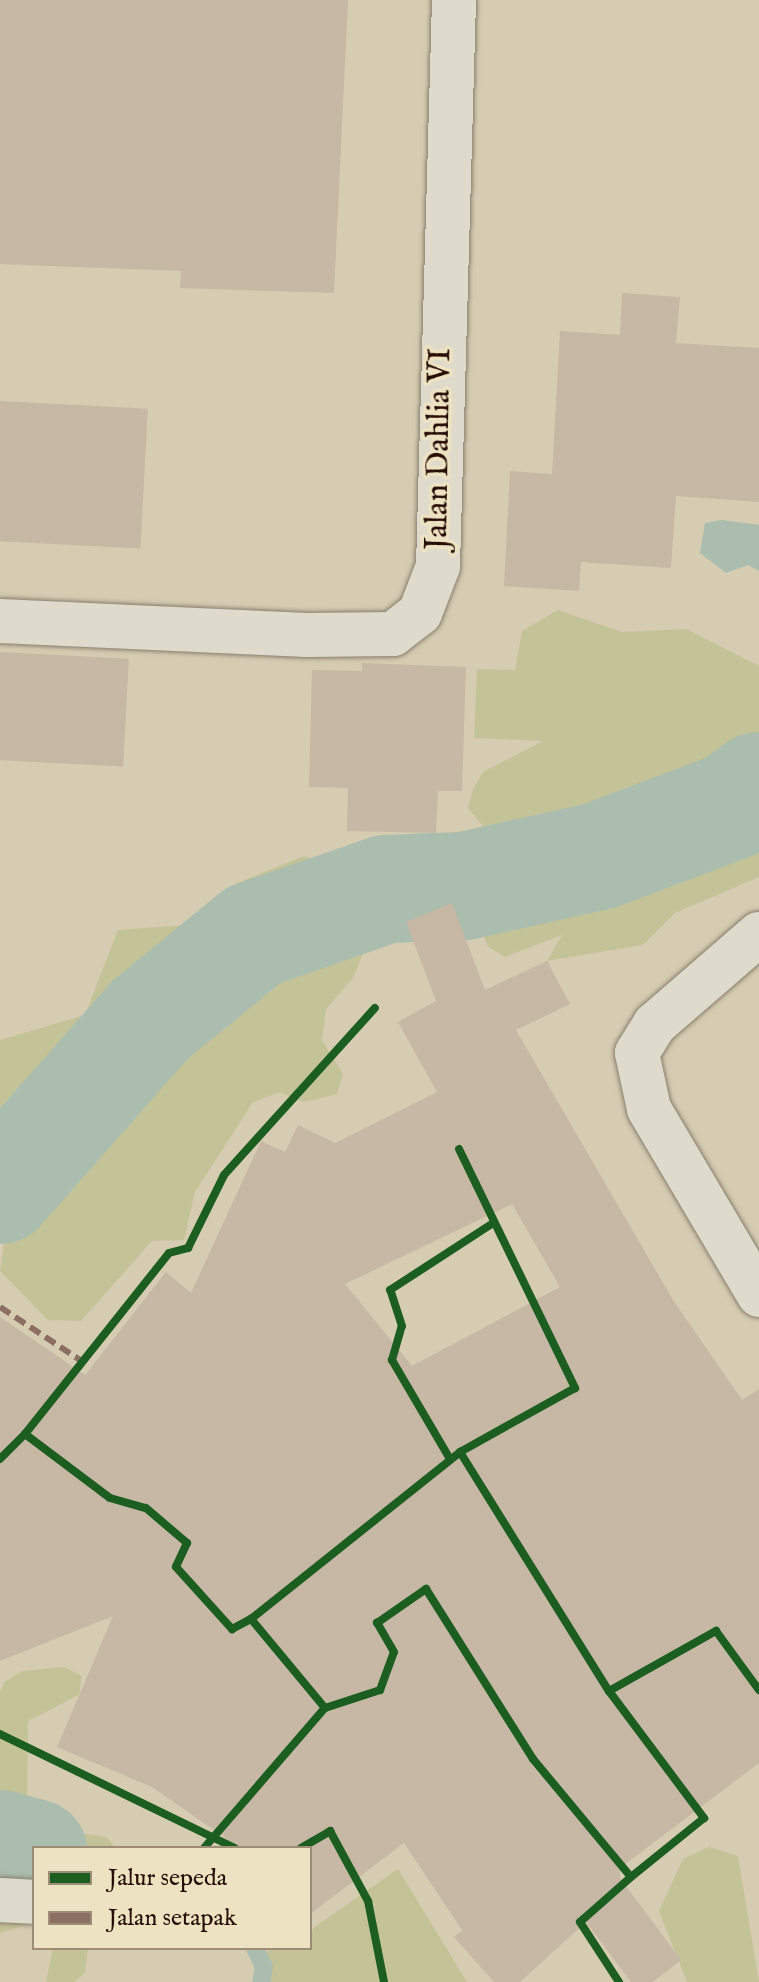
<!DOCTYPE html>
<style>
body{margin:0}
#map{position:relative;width:759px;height:1982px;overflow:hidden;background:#d5ccb1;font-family:"IM FELL English",serif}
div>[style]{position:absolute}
.green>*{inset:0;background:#c4c398}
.water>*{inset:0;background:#aabdae}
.stream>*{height:18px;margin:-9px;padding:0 9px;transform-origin:9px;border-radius:9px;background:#aabdae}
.river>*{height:108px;margin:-54px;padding:0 54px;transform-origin:54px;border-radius:54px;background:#aabdae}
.building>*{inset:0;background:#c6b8a5;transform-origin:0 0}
.roads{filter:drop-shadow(0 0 2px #887f6f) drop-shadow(0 0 2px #887f6f)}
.minor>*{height:44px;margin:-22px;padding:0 22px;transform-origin:22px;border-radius:22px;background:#dedacc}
.quiet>*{height:6px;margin-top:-3px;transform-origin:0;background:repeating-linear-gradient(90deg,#8d6e63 0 12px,transparent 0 18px)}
.cycleway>*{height:8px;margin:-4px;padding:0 4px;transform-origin:4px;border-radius:4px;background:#1b5e20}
span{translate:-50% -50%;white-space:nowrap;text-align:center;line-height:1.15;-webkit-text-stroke:7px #ede3c3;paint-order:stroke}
.street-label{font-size:32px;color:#280d03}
.legend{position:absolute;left:32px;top:1846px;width:280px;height:104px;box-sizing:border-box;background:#ede3c3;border:2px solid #9e8d76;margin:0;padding:10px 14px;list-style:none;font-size:24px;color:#280d03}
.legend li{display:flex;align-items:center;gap:16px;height:40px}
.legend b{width:40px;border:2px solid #9e8d76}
</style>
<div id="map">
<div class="green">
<div style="clip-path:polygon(558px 610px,622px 632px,686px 629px,759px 666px,759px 877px,675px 913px,643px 945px,547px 961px,562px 935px,505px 957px,488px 947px,464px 886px,494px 858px,492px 837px,468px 808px,473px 789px,483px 772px,543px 741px,474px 738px,477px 669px,515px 670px,522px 631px)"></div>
<div style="clip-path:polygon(304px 856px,345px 866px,372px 908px,373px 929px,353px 978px,326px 1009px,322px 1040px,343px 1074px,337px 1094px,304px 1102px,280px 1092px,253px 1102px,195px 1192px,184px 1240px,152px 1241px,81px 1321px,48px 1320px,0 1271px,8px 1215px,0 1208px,0 1040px,85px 1015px,118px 930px,197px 924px,235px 884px)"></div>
<div style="clip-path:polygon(64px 1667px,82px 1676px,79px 1695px,28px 1721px,27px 1800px,51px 1828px,106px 1837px,116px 1848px,34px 1848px,34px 1922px,0 1933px,0 1693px,4px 1682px,23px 1671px)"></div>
<div style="clip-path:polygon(709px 1847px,738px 1856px,759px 1982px,687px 1982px,659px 1911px,683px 1859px)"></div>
<div style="clip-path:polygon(398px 1869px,467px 1982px,261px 1982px,268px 1948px,310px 1948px,313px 1928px)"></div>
<div style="clip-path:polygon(53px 1948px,88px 1948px,85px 1973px,74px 1982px,46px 1982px)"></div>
</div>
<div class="water">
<div style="clip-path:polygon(722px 520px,759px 525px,759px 571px,748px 565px,726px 573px,700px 553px,705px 523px)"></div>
</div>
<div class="stream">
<div style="left:255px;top:1948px;width:21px;rotate:65deg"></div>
<div style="left:264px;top:1967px;width:15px;rotate:101deg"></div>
</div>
<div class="river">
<div style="left:0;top:1190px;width:227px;rotate:-48.6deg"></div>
<div style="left:150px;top:1020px;width:134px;rotate:-39.3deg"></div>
<div style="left:254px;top:935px;width:140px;rotate:-19.2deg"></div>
<div style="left:386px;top:889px;width:78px;rotate:-2.2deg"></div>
<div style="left:464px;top:886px;width:138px;rotate:-12.5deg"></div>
<div style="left:599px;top:856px;width:141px;rotate:-20.7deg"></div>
<div style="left:731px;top:806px;width:34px;rotate:-36deg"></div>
<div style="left:0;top:1844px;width:35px;rotate:15deg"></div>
</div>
<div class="building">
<div style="clip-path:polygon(0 0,348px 0,334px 293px,180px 288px,181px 271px,0 264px)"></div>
<div style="clip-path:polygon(622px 293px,680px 297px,676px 343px,759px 348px,759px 502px,676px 496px,671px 568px,581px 562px,579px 591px,504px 586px,510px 471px,552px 474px,560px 331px,620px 335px)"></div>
<div style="left:0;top:401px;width:148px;height:140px;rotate:3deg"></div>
<div style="left:0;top:652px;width:129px;height:108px;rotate:3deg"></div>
<div style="clip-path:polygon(362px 663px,466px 667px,462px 791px,438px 791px,436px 833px,347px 831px,348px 788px,309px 787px,312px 670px,362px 671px)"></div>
<div style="clip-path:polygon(evenodd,452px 903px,485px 990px,547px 961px,570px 1004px,516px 1030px,673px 1300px,742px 1400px,759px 1389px,759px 1763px,620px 1868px,620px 1878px,681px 1960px,653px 1982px,631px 1982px,586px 1922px,520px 1982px,494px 1982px,454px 1937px,462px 1930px,404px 1843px,310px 1914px,310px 1848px,240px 1848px,152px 1787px,57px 1747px,113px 1616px,0 1661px,0 1317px,85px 1375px,166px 1272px,191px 1293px,261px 1141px,285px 1152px,298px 1125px,335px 1143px,437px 1092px,398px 1022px,436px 1001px,406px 922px,452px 903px,512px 1204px,560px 1287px,412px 1366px,345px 1284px,512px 1204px)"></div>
</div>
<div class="roads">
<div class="minor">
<div style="left:0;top:621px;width:307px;rotate:2.6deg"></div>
<div style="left:307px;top:635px;width:86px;rotate:-0.7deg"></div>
<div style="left:393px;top:634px;width:34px;rotate:-38deg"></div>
<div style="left:420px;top:613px;width:50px;rotate:-69deg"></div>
<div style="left:438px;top:566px;width:566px;rotate:-88.38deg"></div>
<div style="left:759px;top:934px;width:138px;rotate:139.1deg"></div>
<div style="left:655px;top:1024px;width:34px;rotate:122deg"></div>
<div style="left:637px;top:1053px;width:57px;rotate:77.9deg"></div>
<div style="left:649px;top:1109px;width:216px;rotate:59.4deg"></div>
<div style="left:0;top:1900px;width:34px;rotate:3deg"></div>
</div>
</div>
<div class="quiet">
<div style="left:0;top:1307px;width:96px;rotate:33.5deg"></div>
</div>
<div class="cycleway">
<div style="left:459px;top:1149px;width:266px;rotate:64.1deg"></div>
<div style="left:575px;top:1388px;width:132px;rotate:150.9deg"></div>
<div style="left:25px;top:1434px;width:231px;rotate:-51.5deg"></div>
<div style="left:169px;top:1253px;width:20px;rotate:-15deg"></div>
<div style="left:188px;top:1248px;width:81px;rotate:-63.7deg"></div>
<div style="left:224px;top:1175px;width:225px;rotate:-47.9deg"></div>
<div style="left:0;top:1459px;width:35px;rotate:-45deg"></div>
<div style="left:25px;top:1434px;width:106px;rotate:37deg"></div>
<div style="left:110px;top:1498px;width:37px;rotate:16deg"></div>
<div style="left:146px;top:1508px;width:54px;rotate:40.5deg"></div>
<div style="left:187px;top:1543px;width:26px;rotate:115deg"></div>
<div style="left:176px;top:1567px;width:84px;rotate:47.9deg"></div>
<div style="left:232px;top:1629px;width:21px;rotate:-28deg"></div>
<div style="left:450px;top:1459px;width:115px;rotate:-120.4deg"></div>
<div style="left:392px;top:1360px;width:35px;rotate:-74deg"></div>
<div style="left:402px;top:1326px;width:38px;rotate:-108deg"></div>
<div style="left:390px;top:1290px;width:123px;rotate:-33deg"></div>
<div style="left:609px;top:1691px;width:159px;rotate:53.2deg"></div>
<div style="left:704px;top:1818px;width:94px;rotate:141.1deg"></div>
<div style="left:325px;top:1708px;width:58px;rotate:-18.1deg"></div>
<div style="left:380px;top:1690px;width:40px;rotate:-69.8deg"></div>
<div style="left:394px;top:1652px;width:34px;rotate:-120deg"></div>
<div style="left:377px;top:1623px;width:60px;rotate:-34.8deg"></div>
<div style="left:426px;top:1589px;width:201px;rotate:57.8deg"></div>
<div style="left:533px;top:1759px;width:153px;rotate:50.3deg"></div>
<div style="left:631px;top:1877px;width:68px;rotate:138.6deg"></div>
<div style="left:580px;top:1922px;width:72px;rotate:57deg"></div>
<div style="left:0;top:1734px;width:261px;rotate:25.9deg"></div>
<div style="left:204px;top:1848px;width:185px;rotate:-49.2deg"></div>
<div style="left:325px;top:1708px;width:116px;rotate:-129.7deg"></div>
<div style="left:251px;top:1619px;width:268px;rotate:-38.6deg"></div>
<div style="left:460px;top:1452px;width:282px;rotate:58.1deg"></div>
<div style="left:609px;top:1691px;width:123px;rotate:-29.3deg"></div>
<div style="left:716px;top:1631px;width:73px;rotate:53.9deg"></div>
<div style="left:301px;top:1848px;width:34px;rotate:-30deg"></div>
<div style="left:330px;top:1831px;width:80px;rotate:61.5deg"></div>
<div style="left:368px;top:1901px;width:83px;rotate:78.8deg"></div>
</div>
<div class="street-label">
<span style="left:440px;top:449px;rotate:-89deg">Jalan Dahlia VI</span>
</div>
<ul class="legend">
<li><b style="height:10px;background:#1b5e20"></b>Jalur sepeda</li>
<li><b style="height:10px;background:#8d6e63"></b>Jalan setapak</li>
</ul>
</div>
